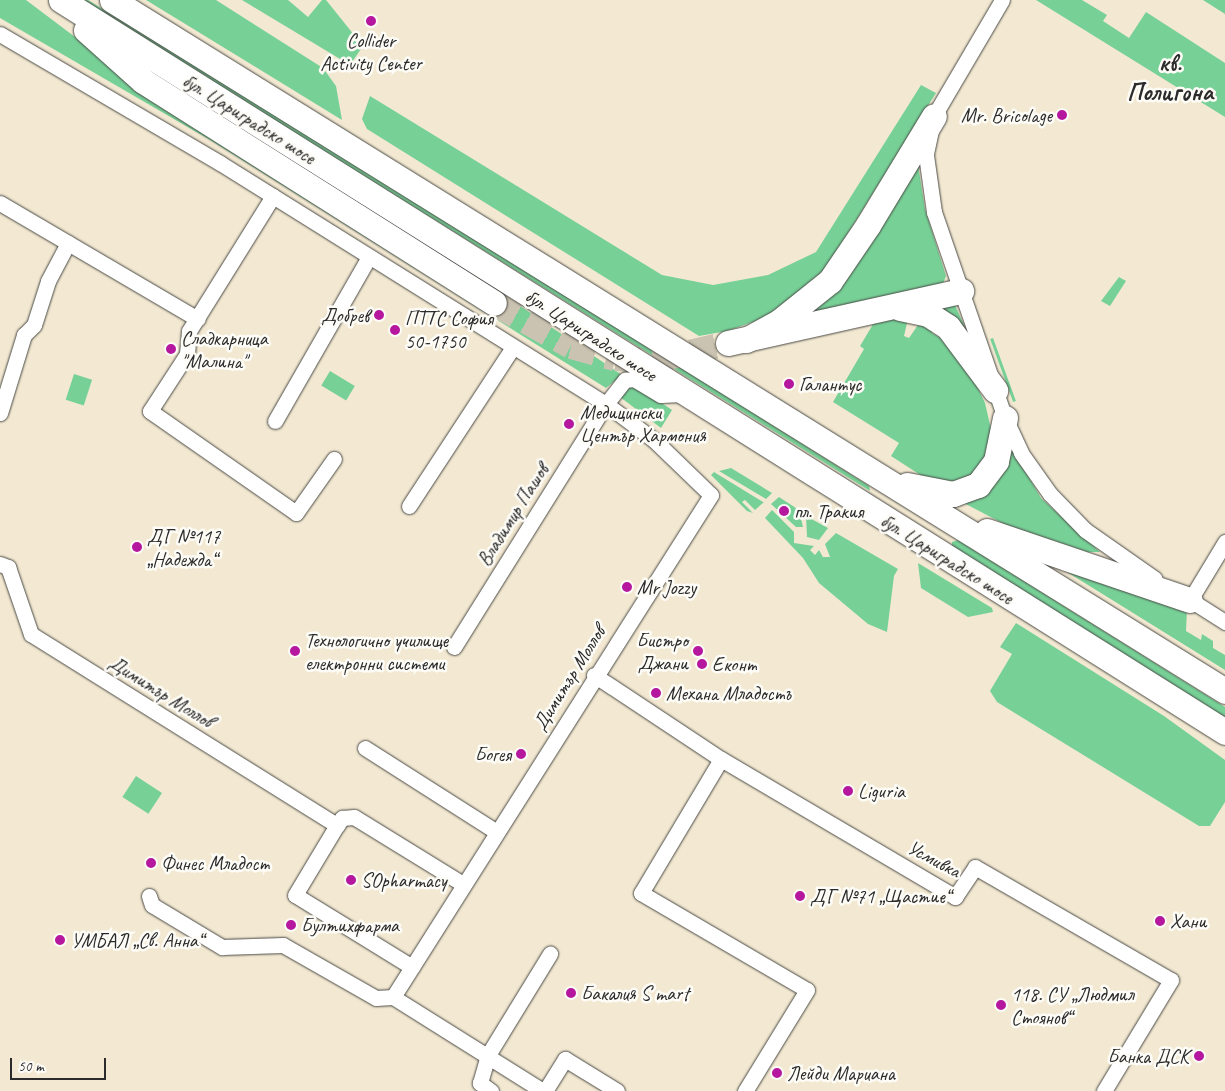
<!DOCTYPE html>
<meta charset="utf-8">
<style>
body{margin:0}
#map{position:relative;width:1225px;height:1091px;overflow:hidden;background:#f3e9d2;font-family:Caveat,sans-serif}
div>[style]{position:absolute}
.green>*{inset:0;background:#77d197;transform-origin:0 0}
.trunk-tunnel>*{height:25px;margin-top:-12.5px;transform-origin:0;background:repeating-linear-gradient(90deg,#cbc3b1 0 25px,transparent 0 37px)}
.roads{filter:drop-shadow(0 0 1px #494844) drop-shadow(0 0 1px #494844)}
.minor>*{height:15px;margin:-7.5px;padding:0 7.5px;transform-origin:7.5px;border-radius:7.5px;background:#fff}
.trunk>*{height:25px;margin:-12.5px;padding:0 12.5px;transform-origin:12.5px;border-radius:12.5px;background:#fff}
.dots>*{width:14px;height:14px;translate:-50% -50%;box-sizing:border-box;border:2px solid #fdfcf7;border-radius:50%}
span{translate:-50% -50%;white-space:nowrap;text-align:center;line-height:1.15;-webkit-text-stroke:5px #fdfcf7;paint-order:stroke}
.poi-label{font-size:20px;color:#2b2b2b}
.right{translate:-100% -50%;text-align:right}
.left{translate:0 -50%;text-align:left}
.street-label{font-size:20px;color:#2b2b2b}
.district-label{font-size:25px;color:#2b2b2b;font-weight:700}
.scale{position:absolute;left:10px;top:1058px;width:96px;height:22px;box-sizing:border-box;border:2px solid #2b2b2b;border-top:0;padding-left:6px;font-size:15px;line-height:18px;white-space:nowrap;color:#2b2b2b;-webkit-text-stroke:4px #fdfcf7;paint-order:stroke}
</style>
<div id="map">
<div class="green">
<div style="clip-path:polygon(0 0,26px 0,144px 89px,153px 73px,501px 293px,622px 375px,606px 388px,210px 140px,0 18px)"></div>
<div style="clip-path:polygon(82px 0,88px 0,507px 258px,869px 486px,870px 491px)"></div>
<div style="clip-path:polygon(146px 0,216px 0,323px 68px,336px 86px,342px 120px)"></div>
<div style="clip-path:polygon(242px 0,288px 0,308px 17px,322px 0,326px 0,363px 46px,350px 65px)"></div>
<div style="clip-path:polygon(1036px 0,1082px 0,1107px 15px,1103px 21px,1129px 38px,1146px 12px,1225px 63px,1225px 117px)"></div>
<div style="clip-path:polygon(1203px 0,1225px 0,1225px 14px)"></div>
<div style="clip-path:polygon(921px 85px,936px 93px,826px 268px,775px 314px,727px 331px,699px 336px,367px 129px,362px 119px,370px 96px,662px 275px,713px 285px,768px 275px,816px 252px)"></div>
<div style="clip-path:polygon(918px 165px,925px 209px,946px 276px,942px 286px,802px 314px)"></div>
<div style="clip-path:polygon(1119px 277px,1126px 281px,1110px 306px,1101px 301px)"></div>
<div style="clip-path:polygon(954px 303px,964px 325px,963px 329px,930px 306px)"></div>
<div style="clip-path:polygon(892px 319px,908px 319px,904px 336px,909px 338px,918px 325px,933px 328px,932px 333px,947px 342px,972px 376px,985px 403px,994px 442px,978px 471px,954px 483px,925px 478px,891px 456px,899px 443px,833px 402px,864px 349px,860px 346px,875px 321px)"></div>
<div style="left:993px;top:338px;width:67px;height:3px;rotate:70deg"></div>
<div style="left:330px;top:371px;width:29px;height:17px;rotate:31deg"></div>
<div style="left:74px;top:374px;width:19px;height:27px;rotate:18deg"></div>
<div style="clip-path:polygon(637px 386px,672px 410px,661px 428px,620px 397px,629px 387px)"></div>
<div style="clip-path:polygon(1007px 447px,1013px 450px,1041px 498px,1100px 552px,1088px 552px,1006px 525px,960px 501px)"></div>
<div style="clip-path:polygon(731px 468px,772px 493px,766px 499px,719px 471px)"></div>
<div style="clip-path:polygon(714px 472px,763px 502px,764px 502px,755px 510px,745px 500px,742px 502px,753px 513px,747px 511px,711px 475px)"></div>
<div style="clip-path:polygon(779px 497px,799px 510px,803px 527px,796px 527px,771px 504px)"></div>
<div style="clip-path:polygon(772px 510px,794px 532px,794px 543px,814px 546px,810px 550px,815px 555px,819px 550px,823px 557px,830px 557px,825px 544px,836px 533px,898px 569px,894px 576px,887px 632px,868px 624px,819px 583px,803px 558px,765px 518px)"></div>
<div style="clip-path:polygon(806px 516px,828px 528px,819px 540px,807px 537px)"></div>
<div style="clip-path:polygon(958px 540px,1225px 707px,1225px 719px,952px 548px,952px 542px)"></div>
<div style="clip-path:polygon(1038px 554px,1187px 610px,1186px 631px,1201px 640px,1202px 634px,1213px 641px,1213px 648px,1225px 655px,1225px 670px)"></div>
<div style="clip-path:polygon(918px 563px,992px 608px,993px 612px,968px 617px,921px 588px)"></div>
<div style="clip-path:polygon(1016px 623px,1164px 716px,1225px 760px,1225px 802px,1210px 826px,1199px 826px,997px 702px,990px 691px,1012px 654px,1000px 647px)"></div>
<div style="left:136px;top:776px;width:31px;height:25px;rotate:33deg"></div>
</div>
<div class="trunk-tunnel">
<div style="left:494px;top:303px;width:88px;rotate:29.2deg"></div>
<div style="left:571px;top:346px;width:46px;rotate:15.3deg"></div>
<div style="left:615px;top:358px;width:40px;rotate:2.9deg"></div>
<div style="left:655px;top:360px;width:75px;rotate:-13.1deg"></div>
</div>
<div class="roads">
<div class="minor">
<div style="left:1002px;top:0;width:134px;rotate:120.4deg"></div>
<div style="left:934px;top:116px;width:40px;rotate:102deg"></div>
<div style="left:926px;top:155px;width:58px;rotate:82deg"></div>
<div style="left:934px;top:212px;width:218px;rotate:71deg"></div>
<div style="left:1005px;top:418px;width:38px;rotate:65deg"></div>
<div style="left:1021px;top:453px;width:50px;rotate:54.7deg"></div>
<div style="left:1050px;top:494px;width:50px;rotate:45.8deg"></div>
<div style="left:1085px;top:530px;width:85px;rotate:35deg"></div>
<div style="left:0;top:34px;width:255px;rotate:30.4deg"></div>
<div style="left:220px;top:163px;width:455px;rotate:32deg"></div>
<div style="left:606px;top:404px;width:60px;rotate:36.9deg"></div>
<div style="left:654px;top:440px;width:79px;rotate:44deg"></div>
<div style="left:711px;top:495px;width:594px;rotate:122.35deg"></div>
<div style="left:273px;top:196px;width:159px;rotate:121.9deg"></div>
<div style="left:189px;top:331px;width:23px;rotate:95deg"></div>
<div style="left:187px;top:354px;width:68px;rotate:123deg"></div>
<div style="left:150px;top:411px;width:178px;rotate:34.9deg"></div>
<div style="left:296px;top:513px;width:66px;rotate:-54.9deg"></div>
<div style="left:0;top:203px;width:229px;rotate:30.4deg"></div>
<div style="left:0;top:413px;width:82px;rotate:-72.9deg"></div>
<div style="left:24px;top:335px;width:14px;rotate:-45deg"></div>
<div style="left:34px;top:325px;width:46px;rotate:-72.3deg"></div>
<div style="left:48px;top:281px;width:43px;rotate:-62.2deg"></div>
<div style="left:275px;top:421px;width:189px;rotate:-60.2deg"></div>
<div style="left:409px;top:506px;width:190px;rotate:-56.8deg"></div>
<div style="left:0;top:564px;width:9px;rotate:21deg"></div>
<div style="left:8px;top:567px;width:71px;rotate:71.1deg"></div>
<div style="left:31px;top:634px;width:361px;rotate:32deg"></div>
<div style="left:1184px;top:596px;width:49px;rotate:32.4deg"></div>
<div style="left:1190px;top:600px;width:68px;rotate:-58.9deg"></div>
<div style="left:454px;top:647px;width:287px;rotate:-58deg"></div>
<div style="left:606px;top:404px;width:31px;rotate:-52deg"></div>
<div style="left:625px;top:380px;width:9px;rotate:-6deg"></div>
<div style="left:634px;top:379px;width:31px;rotate:31deg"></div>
<div style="left:661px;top:395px;width:21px;rotate:-3deg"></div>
<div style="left:594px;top:675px;width:152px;rotate:33.5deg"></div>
<div style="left:721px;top:759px;width:272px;rotate:30.5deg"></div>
<div style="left:955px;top:897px;width:36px;rotate:-56deg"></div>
<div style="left:975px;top:867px;width:226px;rotate:30deg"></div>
<div style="left:1171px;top:980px;width:130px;rotate:121.1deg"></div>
<div style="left:365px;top:748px;width:156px;rotate:32.5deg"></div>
<div style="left:721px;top:759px;width:156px;rotate:120.8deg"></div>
<div style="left:641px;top:893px;width:192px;rotate:30.3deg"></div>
<div style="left:807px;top:990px;width:119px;rotate:121.5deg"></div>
<div style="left:149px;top:896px;width:9px;rotate:72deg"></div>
<div style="left:152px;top:905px;width:82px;rotate:31deg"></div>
<div style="left:222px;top:947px;width:61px;rotate:-1.9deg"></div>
<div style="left:283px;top:945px;width:107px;rotate:29.7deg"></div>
<div style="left:376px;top:998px;width:17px;rotate:-3deg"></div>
<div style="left:393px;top:997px;width:177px;rotate:32.1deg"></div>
<div style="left:412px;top:967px;width:137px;rotate:-148.4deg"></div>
<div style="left:295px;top:895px;width:82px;rotate:-59deg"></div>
<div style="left:337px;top:825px;width:9px;rotate:-54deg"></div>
<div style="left:342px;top:818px;width:12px;rotate:-5deg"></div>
<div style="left:354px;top:817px;width:128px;rotate:31.6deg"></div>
<div style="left:491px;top:1091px;width:14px;rotate:-144deg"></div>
<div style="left:480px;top:1083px;width:29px;rotate:-74deg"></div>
<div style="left:488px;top:1055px;width:119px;rotate:-58.5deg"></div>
<div style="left:545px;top:1091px;width:38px;rotate:-58deg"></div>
<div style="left:565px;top:1059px;width:61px;rotate:31.6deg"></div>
</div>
<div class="trunk">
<div style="left:61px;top:0;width:1375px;rotate:32.16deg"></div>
<div style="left:112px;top:0;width:1310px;rotate:31.83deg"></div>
<div style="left:86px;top:30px;width:76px;rotate:41.8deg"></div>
<div style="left:143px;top:81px;width:415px;rotate:32.3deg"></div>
<div style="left:900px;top:308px;width:29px;rotate:12deg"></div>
<div style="left:928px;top:314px;width:24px;rotate:33deg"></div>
<div style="left:948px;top:327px;width:79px;rotate:53.3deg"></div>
<div style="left:746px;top:340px;width:39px;rotate:-29deg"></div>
<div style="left:780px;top:321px;width:64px;rotate:-38.7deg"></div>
<div style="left:830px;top:281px;width:68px;rotate:-55.8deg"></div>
<div style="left:868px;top:225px;width:127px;rotate:-58.8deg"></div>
<div style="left:728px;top:343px;width:239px;rotate:-12.6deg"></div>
<div style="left:907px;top:485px;width:47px;rotate:11.1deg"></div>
<div style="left:953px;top:494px;width:27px;rotate:-20deg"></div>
<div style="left:978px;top:485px;width:30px;rotate:-53deg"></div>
<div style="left:996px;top:461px;width:44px;rotate:-78.2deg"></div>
<div style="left:987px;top:531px;width:214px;rotate:18.8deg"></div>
</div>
</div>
<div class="dots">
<div style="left:371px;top:21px;background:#b5179e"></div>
<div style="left:1062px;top:115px;background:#b5179e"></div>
<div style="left:379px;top:315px;background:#b5179e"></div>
<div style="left:395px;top:330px;background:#b5179e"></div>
<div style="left:171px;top:349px;background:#b5179e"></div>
<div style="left:789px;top:384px;background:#b5179e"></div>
<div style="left:569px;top:424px;background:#b5179e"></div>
<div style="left:784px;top:511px;background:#b5179e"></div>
<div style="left:137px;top:547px;background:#b5179e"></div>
<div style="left:627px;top:587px;background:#b5179e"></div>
<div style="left:295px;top:651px;background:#b5179e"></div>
<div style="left:698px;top:651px;background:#b5179e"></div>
<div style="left:702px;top:664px;background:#b5179e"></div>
<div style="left:656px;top:693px;background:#b5179e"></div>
<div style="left:521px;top:754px;background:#b5179e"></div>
<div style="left:848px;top:791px;background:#b5179e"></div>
<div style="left:151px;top:863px;background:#b5179e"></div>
<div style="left:351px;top:880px;background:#b5179e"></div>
<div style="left:800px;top:896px;background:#b5179e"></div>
<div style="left:1160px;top:921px;background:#b5179e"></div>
<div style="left:291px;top:925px;background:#b5179e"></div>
<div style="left:60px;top:940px;background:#b5179e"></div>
<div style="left:571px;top:993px;background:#b5179e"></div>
<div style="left:1001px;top:1005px;background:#b5179e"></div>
<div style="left:1199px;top:1056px;background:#b5179e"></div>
<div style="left:777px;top:1073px;background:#b5179e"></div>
</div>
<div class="poi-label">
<span style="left:371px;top:52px">Collider<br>Activity Center</span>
<span class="right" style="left:1052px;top:115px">Mr. Bricolage</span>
<span class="right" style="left:369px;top:315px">Добрев</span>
<span class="left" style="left:405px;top:330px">ПТТС София<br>50-1750</span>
<span class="left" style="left:181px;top:350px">Сладкарница<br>"Малина"</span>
<span class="left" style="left:799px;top:384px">Галантус</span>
<span class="left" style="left:580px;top:424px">Медицински<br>Център Хармония</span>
<span class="left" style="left:794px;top:511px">пл. Тракия</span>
<span class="left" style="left:147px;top:548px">ДГ №117<br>„Надежда“</span>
<span class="left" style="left:637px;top:587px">Mr Jozzy</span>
<span class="left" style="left:305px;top:652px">Технологично училище<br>електронни системи</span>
<span class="right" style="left:688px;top:652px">Бистро<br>Джани</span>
<span class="left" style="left:712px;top:664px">Еконт</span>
<span class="left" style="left:666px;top:693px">Механа Младостъ</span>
<span class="right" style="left:511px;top:754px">Богея</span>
<span class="left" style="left:858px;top:791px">Liguria</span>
<span class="left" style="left:161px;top:863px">Финес Младост</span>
<span class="left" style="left:361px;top:880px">SOpharmacy</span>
<span class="left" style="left:810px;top:896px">ДГ №71 „Щастие“</span>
<span class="left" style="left:1170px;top:921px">Хани</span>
<span class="left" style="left:301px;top:925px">Бултихфарма</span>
<span class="left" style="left:71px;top:940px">УМБАЛ „Св. Анна“</span>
<span class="left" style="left:581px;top:993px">Бакалия S mart</span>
<span class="left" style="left:1011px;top:1006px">118. СУ „Людмил<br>Стоянов“</span>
<span class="right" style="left:1189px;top:1056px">Банка ДСК</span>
<span class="left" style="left:787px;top:1073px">Лейди Мариана</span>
</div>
<div class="street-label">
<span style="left:249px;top:119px;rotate:32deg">бул. Цариградско шосе</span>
<span style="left:591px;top:335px;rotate:33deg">бул. Цариградско шосе</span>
<span style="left:513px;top:515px;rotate:-58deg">Владимир Пашов</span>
<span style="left:947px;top:559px;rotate:32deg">бул. Цариградско шосе</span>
<span style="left:569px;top:678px;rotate:-58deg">Димитър Моллов</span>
<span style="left:161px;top:692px;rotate:32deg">Димитър Моллов</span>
<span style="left:934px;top:859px;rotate:28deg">Усмивка</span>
</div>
<div class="district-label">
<span style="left:1170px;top:78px">кв.<br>Полигона</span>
</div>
<div class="scale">50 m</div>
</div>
